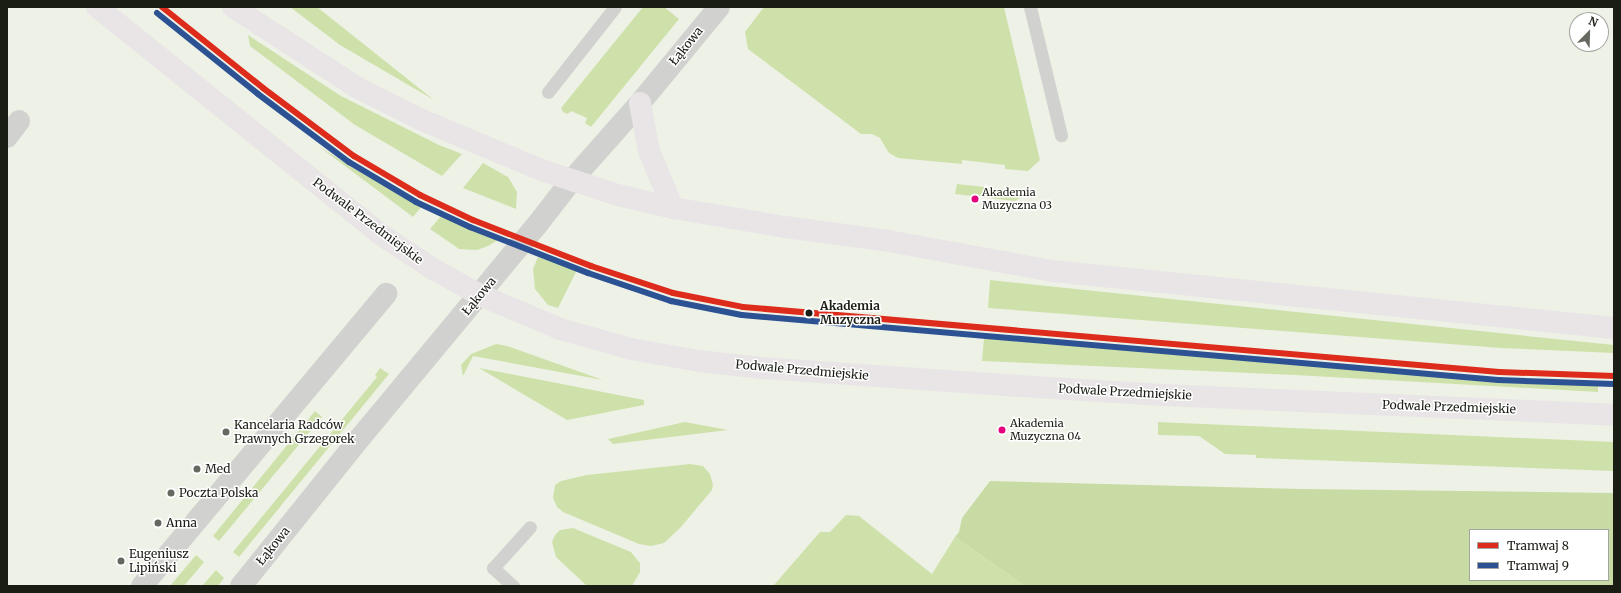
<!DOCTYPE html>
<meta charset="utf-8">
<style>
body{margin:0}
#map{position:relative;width:1621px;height:593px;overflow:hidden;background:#eef2e6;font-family:Merriweather,serif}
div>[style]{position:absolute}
.green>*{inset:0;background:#cfe1ab}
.forest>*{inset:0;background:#c9dba4}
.service>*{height:13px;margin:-6.5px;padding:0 6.5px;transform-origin:6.5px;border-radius:6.5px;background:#d1d2cf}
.minor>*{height:22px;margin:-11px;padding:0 11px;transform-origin:11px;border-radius:11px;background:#d1d2cf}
.tertiary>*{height:22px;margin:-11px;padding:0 11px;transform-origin:11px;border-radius:11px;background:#d1d2cf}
.primary>*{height:22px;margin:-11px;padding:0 11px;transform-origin:11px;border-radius:11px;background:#e9e5e7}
.tram-1>*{height:6px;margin:-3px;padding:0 3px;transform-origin:3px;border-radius:3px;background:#dd2b1c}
.tram-2>*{height:6px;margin:-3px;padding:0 3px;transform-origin:3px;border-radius:3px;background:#2c5294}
.dots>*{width:11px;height:11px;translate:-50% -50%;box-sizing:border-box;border:2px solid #fff;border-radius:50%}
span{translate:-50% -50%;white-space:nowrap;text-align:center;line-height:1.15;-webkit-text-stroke:3px #fff;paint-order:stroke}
.bus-label{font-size:11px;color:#1a1d14}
.left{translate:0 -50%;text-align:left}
.street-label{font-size:12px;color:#1a1d14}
.stop-label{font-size:12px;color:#1a1d14;font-weight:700}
.poi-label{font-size:12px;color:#1a1d14}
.frame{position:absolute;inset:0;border:8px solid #1a1d14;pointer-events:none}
.legend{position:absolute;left:1469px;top:529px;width:140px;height:52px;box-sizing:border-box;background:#fff;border:1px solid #a3a5a1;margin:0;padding:5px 7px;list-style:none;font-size:12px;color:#1a1d14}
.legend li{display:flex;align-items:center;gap:8px;height:20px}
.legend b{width:20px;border:1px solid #a3a5a1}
.north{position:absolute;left:1569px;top:12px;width:40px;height:40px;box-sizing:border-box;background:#fff;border:1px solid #a3a5a1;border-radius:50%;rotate:23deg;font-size:11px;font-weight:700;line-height:16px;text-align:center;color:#1a1d14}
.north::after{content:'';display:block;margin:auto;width:14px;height:18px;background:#64685e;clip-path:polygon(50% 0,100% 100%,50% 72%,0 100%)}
</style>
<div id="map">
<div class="green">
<div style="clip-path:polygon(290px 7px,317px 7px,434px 100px,340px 45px)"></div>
<div style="clip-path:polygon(643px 7px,664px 7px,679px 19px,591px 127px,585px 123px,587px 118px,571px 111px,568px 114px,563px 112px,561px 108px)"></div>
<div style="clip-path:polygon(764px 7px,1004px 7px,1040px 160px,1028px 171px,1005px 169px,1005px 165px,962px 160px,962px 164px,898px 158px,889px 153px,880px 138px,872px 134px,861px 134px,748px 49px,745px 32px)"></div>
<div style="clip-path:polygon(248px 35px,341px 96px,439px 145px,462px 154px,442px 176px,355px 125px,250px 46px)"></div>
<div style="clip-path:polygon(317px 145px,353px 168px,422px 206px,413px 217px)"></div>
<div style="clip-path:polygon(483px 163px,508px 177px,517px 192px,516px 209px,463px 188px)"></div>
<div style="clip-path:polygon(957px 184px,1021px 191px,1020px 198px,1015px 201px,955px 194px)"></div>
<div style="clip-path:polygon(441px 216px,498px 240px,488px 246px,477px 250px,459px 249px,430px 229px)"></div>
<div style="clip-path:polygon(538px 257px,577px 270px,558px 308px,548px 305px,535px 289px,533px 269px)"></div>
<div style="clip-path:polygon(990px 280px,1614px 345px,1614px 353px,1501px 348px,988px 308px)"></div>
<div style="clip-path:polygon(984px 338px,1436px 374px,1598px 384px,1598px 392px,1295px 375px,982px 361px)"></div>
<div style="clip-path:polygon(496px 344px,507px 346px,603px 380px,473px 356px,463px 376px,461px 365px,471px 354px)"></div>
<div style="clip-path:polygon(380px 368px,389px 374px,239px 557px,233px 552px,377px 377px,375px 375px)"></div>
<div style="clip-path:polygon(479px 368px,644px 400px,644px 405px,567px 420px)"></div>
<div style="clip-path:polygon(315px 411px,322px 417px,219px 541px,213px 536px)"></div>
<div style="clip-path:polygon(685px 422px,728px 430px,613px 444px,608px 439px)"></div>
<div style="clip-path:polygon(1158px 422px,1614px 442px,1614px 471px,1256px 458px,1256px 455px,1225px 454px,1199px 436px,1158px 435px)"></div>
<div style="clip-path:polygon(690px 464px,703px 466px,710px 474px,713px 485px,712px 490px,681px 527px,664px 543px,651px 546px,639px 544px,563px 512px,557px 507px,553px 498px,555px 485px,561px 481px,587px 475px)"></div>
<div style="clip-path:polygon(846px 515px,859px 516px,932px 574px,955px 537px,1025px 586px,773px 586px,820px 532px,830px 532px)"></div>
<div style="clip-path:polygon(573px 528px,631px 552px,635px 557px,640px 563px,640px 572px,632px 586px,587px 586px,556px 557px,552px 542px,555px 535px,560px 530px)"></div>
<div style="clip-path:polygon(196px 555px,204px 562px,184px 586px,170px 586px)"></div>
<div style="clip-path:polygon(216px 570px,224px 578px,218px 586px,202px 586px)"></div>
</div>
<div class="forest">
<div style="clip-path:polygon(evenodd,990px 481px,1303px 489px,1614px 493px,1614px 586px,1025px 586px,955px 537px,959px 532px,962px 518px,990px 481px,1470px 530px,1608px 530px,1608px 580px,1470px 580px,1470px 530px)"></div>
</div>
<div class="service">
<div style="left:1030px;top:7px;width:132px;rotate:76.4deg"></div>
<div style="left:548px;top:92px;width:108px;rotate:-51.8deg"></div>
<div style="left:513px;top:586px;width:27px;rotate:-138deg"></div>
<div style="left:493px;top:568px;width:55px;rotate:-47.9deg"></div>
</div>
<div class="minor">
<div style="left:7px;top:137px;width:20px;rotate:-53deg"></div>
<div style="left:571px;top:181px;width:104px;rotate:-48.5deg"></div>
<div style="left:640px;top:103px;width:124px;rotate:-50.5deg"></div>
<div style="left:142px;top:586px;width:381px;rotate:-50.1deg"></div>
</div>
<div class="tertiary">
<div style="left:241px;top:586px;width:190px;rotate:-51.2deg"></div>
<div style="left:360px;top:438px;width:277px;rotate:-50.3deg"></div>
<div style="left:537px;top:225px;width:56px;rotate:-52.3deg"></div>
</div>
<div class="primary">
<div style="left:97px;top:7px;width:363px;rotate:38.7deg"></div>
<div style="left:380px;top:234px;width:64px;rotate:33.4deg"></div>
<div style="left:433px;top:269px;width:54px;rotate:29deg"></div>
<div style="left:480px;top:295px;width:87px;rotate:23deg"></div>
<div style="left:560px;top:329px;width:74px;rotate:15.7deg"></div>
<div style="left:631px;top:349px;width:69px;rotate:10deg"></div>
<div style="left:699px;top:361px;width:62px;rotate:6.4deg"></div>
<div style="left:761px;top:368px;width:244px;rotate:4deg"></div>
<div style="left:1004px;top:385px;width:159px;rotate:3.6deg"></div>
<div style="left:1163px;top:395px;width:451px;rotate:2.5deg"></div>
<div style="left:233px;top:7px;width:147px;rotate:33deg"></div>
<div style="left:356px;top:87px;width:74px;rotate:26.6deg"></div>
<div style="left:422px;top:120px;width:132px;rotate:22.7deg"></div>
<div style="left:544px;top:171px;width:78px;rotate:18deg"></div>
<div style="left:618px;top:195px;width:57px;rotate:13.3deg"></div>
<div style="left:673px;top:208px;width:114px;rotate:9.6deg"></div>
<div style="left:785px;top:227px;width:99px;rotate:7.6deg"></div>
<div style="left:883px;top:240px;width:172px;rotate:10.4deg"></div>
<div style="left:1052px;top:271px;width:565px;rotate:5.79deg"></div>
<div style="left:640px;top:103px;width:49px;rotate:79.4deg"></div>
<div style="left:649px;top:151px;width:62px;rotate:67.2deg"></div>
</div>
<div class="tram-1">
<div style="left:162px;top:7px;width:129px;rotate:38.7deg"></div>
<div style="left:263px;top:88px;width:114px;rotate:36.8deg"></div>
<div style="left:354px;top:156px;width:77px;rotate:30.6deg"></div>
<div style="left:420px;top:195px;width:59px;rotate:25.3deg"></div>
<div style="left:473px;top:220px;width:127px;rotate:21.3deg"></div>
<div style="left:591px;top:266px;width:86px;rotate:18.2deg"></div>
<div style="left:673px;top:293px;width:71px;rotate:11.3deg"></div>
<div style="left:743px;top:307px;width:759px;rotate:4.91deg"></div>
<div style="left:1499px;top:372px;width:115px;rotate:2deg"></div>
</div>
<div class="tram-2">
<div style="left:157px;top:13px;width:129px;rotate:38.7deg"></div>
<div style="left:258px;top:94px;width:114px;rotate:36.8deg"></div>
<div style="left:349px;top:162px;width:78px;rotate:30.8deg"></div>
<div style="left:416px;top:202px;width:60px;rotate:24.8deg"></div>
<div style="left:470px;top:227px;width:127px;rotate:21.3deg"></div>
<div style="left:588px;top:273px;width:88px;rotate:18.6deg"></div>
<div style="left:671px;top:301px;width:72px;rotate:11.2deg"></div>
<div style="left:742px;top:315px;width:759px;rotate:4.91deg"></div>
<div style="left:1498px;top:380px;width:116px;rotate:2deg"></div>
</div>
<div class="dots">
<div style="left:975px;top:199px;background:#e5007d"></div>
<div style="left:809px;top:313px;background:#1a1d14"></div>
<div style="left:1002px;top:430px;background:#e5007d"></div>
<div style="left:226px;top:432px;background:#64685e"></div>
<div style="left:197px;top:469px;background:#64685e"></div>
<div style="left:171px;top:493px;background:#64685e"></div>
<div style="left:158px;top:523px;background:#64685e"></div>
<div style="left:121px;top:561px;background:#64685e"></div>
</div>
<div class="bus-label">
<span class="left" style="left:982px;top:199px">Akademia<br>Muzyczna 03</span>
<span class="left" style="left:1010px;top:430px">Akademia<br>Muzyczna 04</span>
</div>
<div class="street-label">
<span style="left:686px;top:46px;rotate:-51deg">Łąkowa</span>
<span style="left:368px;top:221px;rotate:37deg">Podwale Przedmiejskie</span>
<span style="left:479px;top:296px;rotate:-50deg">Łąkowa</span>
<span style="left:802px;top:370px;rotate:5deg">Podwale Przedmiejskie</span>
<span style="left:1125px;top:392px;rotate:3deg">Podwale Przedmiejskie</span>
<span style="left:1449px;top:407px;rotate:2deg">Podwale Przedmiejskie</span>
<span style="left:273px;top:546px;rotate:-51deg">Łąkowa</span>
</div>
<div class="stop-label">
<span class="left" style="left:820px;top:313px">Akademia<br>Muzyczna</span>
</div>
<div class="poi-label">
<span class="left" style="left:234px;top:432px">Kancelaria Radców<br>Prawnych Grzegorek</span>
<span class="left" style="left:205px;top:469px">Med</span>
<span class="left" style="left:179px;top:493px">Poczta Polska</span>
<span class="left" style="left:166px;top:523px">Anna</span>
<span class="left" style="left:129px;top:561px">Eugeniusz<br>Lipiński</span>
</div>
<div class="frame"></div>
<ul class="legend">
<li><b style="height:5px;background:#dd2b1c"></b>Tramwaj 8</li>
<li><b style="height:5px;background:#2c5294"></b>Tramwaj 9</li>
</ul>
<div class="north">N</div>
</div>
